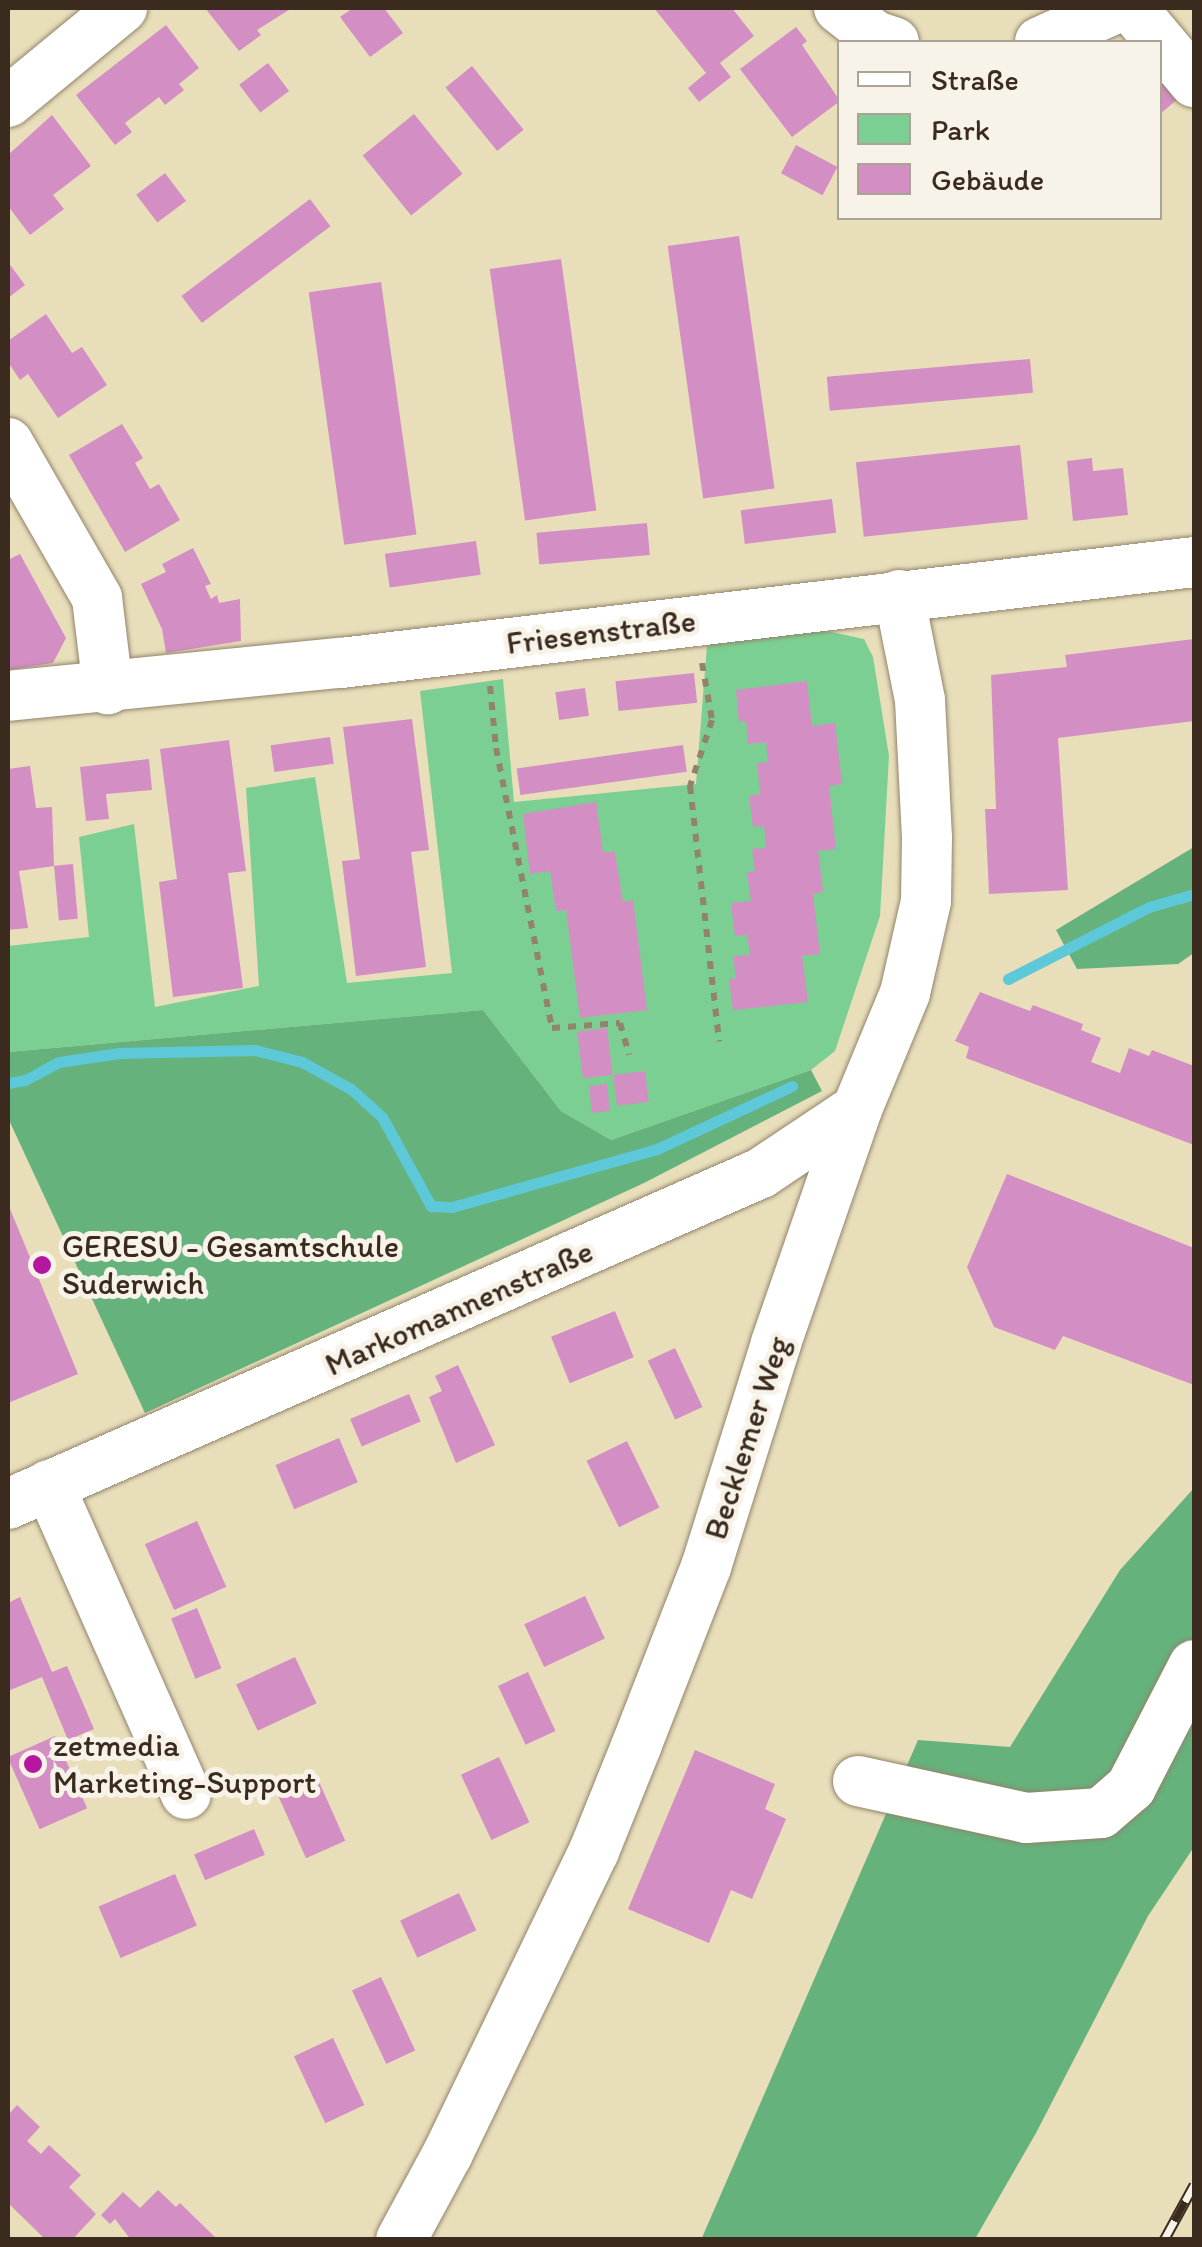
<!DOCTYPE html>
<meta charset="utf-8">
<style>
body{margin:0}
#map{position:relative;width:1202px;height:2247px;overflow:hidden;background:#e8deba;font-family:Itim,sans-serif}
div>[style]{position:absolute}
.green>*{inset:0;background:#7ccf92}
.forest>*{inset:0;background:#65b27c}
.stream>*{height:11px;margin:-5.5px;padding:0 5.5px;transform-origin:5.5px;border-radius:5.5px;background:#5dc8d7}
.building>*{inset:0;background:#d38fc4;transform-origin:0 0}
.path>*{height:6px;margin-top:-3px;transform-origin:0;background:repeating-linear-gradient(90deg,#92846c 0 8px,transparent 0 16px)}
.roads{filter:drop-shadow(0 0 2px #92846c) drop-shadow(0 0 2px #92846c)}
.minor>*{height:50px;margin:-25px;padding:0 25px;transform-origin:25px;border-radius:25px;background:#fff}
.rail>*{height:11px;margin-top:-5.5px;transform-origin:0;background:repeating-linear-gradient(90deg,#f7f3e8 0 22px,#3b2a1e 0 44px);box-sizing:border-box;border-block:2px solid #3b2a1e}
.dots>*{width:28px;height:28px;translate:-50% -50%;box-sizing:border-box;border:5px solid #f7f3e8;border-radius:50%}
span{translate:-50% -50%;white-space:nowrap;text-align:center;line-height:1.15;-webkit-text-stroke:10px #f7f3e8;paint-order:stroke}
.street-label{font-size:32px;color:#3b2a1e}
.poi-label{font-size:32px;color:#3b2a1e}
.left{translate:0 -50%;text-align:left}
.frame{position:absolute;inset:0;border:10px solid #3b2a1e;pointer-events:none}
.legend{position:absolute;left:837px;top:40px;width:325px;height:180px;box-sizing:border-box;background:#f7f3e8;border:2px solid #aca397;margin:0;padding:12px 18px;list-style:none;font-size:30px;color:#3b2a1e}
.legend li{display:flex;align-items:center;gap:20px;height:50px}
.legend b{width:50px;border:2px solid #aca397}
</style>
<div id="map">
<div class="green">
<div style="clip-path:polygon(822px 630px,864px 639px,873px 657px,889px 756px,880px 916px,835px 1051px,811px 1070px,611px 1140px,561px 1111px,483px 1010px,8px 1052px,8px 946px,89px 937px,79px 837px,134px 824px,155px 1007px,259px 986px,246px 788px,315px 777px,347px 983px,452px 973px,420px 691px,503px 679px,514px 802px,696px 784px,707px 645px)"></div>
</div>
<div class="forest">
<div style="clip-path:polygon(1194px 847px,1194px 953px,1178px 964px,1077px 969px,1056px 930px)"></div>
<div style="clip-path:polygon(483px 1010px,561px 1111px,611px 1140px,811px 1070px,822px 1091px,644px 1183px,145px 1413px,8px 1118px,8px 1052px)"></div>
<div style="clip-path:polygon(1194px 1488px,1194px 1847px,1148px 1916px,1036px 2133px,975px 2239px,701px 2240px,918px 1740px,1010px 1747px,1120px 1570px)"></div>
</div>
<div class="stream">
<div style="left:1008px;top:979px;width:158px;rotate:-27.1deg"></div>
<div style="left:1149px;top:907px;width:47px;rotate:-16.1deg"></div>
<div style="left:8px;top:1083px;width:17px;rotate:-10deg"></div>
<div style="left:25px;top:1080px;width:38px;rotate:-28deg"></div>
<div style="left:59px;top:1062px;width:61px;rotate:-8.5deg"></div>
<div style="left:119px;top:1053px;width:136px;rotate:-1.3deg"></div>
<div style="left:255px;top:1050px;width:49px;rotate:14.3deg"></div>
<div style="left:302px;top:1062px;width:56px;rotate:28.9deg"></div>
<div style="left:351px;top:1089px;width:42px;rotate:42.1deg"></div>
<div style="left:382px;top:1117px;width:102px;rotate:61.2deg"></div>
<div style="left:431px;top:1206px;width:21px;rotate:3deg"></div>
<div style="left:452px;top:1207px;width:213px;rotate:-15.8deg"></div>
<div style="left:657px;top:1149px;width:149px;rotate:-25deg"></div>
</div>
<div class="building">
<div style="clip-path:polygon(205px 8px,292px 8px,257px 30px,261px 35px,239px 51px)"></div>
<div style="clip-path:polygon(353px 8px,384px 8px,403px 33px,370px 57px,340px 17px)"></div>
<div style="clip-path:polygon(654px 8px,732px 8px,754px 36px,720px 63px,731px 77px,699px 102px,688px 88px,706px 73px)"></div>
<div style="clip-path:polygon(166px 25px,199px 68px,179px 84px,184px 90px,165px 105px,159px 97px,125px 123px,132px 132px,115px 145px,76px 95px)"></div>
<div style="clip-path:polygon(796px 27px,807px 41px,802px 45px,840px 101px,792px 137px,740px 69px)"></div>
<div style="clip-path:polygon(1160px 54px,1185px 93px,1160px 114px)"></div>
<div style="left:268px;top:63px;width:35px;height:36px;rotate:53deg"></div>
<div style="left:472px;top:66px;width:82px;height:34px;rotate:51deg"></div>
<div style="left:414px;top:114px;width:77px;height:66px;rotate:51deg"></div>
<div style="clip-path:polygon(52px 115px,91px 166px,53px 195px,64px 209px,30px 235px,8px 206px,8px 155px)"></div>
<div style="left:796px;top:145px;width:47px;height:32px;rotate:28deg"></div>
<div style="left:165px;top:173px;width:35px;height:36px;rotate:53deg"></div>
<div style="left:310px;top:199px;width:34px;height:161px;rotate:53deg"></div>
<div style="left:739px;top:236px;width:255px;height:72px;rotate:82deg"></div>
<div style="left:561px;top:259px;width:254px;height:72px;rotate:82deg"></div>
<div style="clip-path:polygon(8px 262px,25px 285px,8px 298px)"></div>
<div style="left:381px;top:282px;width:255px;height:73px;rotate:82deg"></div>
<div style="clip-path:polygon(46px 314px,72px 353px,82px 347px,107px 385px,58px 418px,28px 374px,20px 380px,8px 362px,8px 341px)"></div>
<div style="left:1030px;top:359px;width:34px;height:204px;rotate:85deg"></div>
<div style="clip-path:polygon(122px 424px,143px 458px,135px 463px,150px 489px,159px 484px,180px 520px,125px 552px,69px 455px)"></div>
<div style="left:1020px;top:445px;width:75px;height:165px;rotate:84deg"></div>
<div style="clip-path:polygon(1092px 458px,1093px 471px,1123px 468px,1128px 515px,1073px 521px,1067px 461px)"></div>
<div style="left:832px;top:499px;width:34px;height:92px;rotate:83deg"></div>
<div style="left:647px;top:523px;width:32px;height:111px;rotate:85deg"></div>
<div style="left:476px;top:541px;width:34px;height:92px;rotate:82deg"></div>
<div style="clip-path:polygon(193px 548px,211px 584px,205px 586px,211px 599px,217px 595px,219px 603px,240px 599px,241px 641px,166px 653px,162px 629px,141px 584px,166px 572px,162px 564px)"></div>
<div style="clip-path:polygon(20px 554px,66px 638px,53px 663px,8px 670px,8px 560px)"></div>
<div style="clip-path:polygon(1194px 639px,1194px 721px,1058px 738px,1068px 890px,989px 894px,985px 809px,996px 809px,991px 675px,1067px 667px,1065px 655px)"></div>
<div style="left:694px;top:673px;width:30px;height:79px;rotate:84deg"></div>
<div style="clip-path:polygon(807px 681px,812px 726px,835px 723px,842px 784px,829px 786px,836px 849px,818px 851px,823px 892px,813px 894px,820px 954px,802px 956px,808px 1002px,733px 1010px,729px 979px,736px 978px,733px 956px,750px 955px,747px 935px,735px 936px,731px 903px,751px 901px,747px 872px,755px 871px,752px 849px,766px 848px,764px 826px,753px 827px,749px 796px,760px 794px,757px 763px,768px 762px,766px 742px,748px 744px,746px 721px,739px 722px,736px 690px)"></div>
<div style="left:585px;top:688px;width:28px;height:30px;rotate:82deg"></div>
<div style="clip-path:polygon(412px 719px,429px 850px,411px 852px,426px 967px,356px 976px,342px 861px,360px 859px,343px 727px)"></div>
<div style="left:330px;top:737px;width:27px;height:60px;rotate:82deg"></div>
<div style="clip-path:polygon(229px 740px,246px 871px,228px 873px,243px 988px,173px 997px,159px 882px,177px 879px,160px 749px)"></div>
<div style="left:683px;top:745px;width:27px;height:168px;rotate:82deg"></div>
<div style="clip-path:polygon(149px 759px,152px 790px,106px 794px,109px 819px,86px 821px,80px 767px)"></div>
<div style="clip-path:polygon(30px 766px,36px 808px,52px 807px,54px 866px,19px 871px,28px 928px,8px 930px,8px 769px)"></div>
<div style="clip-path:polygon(596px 802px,603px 852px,615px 852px,623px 902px,633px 900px,647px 1010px,580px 1018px,566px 910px,556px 911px,550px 871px,530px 874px,523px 814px)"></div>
<div style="left:73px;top:864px;width:55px;height:19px;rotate:85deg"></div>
<div style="clip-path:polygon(980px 992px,1030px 1011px,1033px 1005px,1083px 1024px,1081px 1030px,1101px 1038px,1091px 1062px,1120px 1073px,1129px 1048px,1149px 1056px,1152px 1050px,1194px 1066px,1194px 1145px,966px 1058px,969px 1047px,955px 1041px)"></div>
<div style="left:607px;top:1028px;width:47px;height:30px;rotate:83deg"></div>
<div style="left:645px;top:1071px;width:31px;height:32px;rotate:83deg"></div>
<div style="left:607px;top:1084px;width:27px;height:18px;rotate:84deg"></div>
<div style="clip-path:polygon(1007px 1174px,1194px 1248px,1194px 1385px,1063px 1336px,1055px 1350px,994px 1327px,967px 1267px)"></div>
<div style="clip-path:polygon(8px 1204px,78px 1374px,8px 1403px)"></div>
<div style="left:615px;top:1311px;width:50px;height:69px;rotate:68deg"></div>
<div style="left:675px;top:1348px;width:65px;height:30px;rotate:65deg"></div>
<div style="clip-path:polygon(458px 1365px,495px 1445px,456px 1463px,429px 1397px,442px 1391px,435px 1376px)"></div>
<div style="left:409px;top:1394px;width:30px;height:64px;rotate:67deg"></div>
<div style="left:339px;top:1438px;width:48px;height:69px;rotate:67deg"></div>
<div style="left:627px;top:1441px;width:74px;height:45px;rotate:64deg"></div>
<div style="left:197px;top:1521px;width:72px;height:57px;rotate:66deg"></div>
<div style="left:585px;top:1596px;width:47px;height:67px;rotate:65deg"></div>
<div style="clip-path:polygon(20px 1597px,52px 1672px,67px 1666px,94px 1729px,68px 1740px,42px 1677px,8px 1691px,8px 1603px)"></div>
<div style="left:197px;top:1608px;width:65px;height:28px;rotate:68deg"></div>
<div style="left:295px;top:1657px;width:51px;height:65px;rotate:65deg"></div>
<div style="left:528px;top:1672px;width:65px;height:33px;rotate:65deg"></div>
<div style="left:55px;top:1736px;width:79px;height:52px;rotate:66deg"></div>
<div style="clip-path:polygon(695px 1750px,775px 1784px,765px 1809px,786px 1819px,752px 1899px,731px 1890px,709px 1943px,628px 1909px)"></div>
<div style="left:499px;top:1757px;width:72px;height:42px;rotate:65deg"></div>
<div style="left:316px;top:1775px;width:72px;height:43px;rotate:66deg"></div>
<div style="left:254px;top:1829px;width:28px;height:65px;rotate:67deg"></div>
<div style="left:175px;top:1874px;width:56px;height:83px;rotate:67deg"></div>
<div style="left:459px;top:1893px;width:41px;height:65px;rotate:65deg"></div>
<div style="left:381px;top:1977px;width:81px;height:32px;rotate:65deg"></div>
<div style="left:333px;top:2038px;width:74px;height:43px;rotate:65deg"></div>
<div style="clip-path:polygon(17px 2105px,40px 2127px,27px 2141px,41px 2154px,49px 2145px,81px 2175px,69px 2187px,96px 2214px,72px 2240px,46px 2240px,8px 2203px,8px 2115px)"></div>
<div style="clip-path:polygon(158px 2190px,176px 2207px,180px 2203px,218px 2240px,131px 2240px,115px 2219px,110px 2224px,101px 2215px,123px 2192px,140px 2208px)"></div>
</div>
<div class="path">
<div style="left:702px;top:663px;width:58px;rotate:80deg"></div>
<div style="left:712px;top:720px;width:70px;rotate:108.4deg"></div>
<div style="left:690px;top:786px;width:257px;rotate:83.5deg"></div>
<div style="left:490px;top:686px;width:62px;rotate:84.5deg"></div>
<div style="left:496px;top:748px;width:286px;rotate:78.7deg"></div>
<div style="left:552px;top:1028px;width:68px;rotate:-4.2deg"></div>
<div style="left:620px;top:1023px;width:33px;rotate:74deg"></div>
</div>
<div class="roads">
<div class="minor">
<div style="left:839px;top:8px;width:46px;rotate:37.9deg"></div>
<div style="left:875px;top:36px;width:20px;rotate:18deg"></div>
<div style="left:1132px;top:8px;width:97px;rotate:50deg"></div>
<div style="left:1040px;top:42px;width:83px;rotate:-24.1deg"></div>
<div style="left:8px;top:102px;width:148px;rotate:-39.5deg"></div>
<div style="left:8px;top:443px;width:179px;rotate:60.1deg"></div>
<div style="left:97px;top:598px;width:92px;rotate:83.1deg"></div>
<div style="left:8px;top:696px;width:335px;rotate:-5.7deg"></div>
<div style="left:341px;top:663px;width:859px;rotate:-6.75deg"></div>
<div style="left:49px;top:1485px;width:338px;rotate:66.1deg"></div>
<div style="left:8px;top:1504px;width:823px;rotate:-23.73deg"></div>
<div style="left:761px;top:1173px;width:115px;rotate:-33.7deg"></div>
<div style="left:858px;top:1781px;width:172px;rotate:12.4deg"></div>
<div style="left:1026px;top:1818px;width:75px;rotate:-3.8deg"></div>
<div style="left:1101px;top:1813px;width:40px;rotate:-41deg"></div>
<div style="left:1131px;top:1787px;width:137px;rotate:-62.7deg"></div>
<div style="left:401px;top:2240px;width:97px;rotate:-61.6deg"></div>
<div style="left:447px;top:2155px;width:338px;rotate:-64.2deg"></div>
<div style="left:594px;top:1851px;width:115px;rotate:-68.1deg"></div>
<div style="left:637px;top:1744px;width:190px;rotate:-68.7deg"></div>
<div style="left:706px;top:1567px;width:235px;rotate:-72.6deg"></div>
<div style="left:776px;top:1343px;width:248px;rotate:-70.9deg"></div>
<div style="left:857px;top:1109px;width:126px;rotate:-67.5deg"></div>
<div style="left:905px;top:993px;width:94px;rotate:-77.1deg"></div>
<div style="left:926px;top:901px;width:63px;rotate:-89.1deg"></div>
<div style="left:927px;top:838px;width:138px;rotate:-92.9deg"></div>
<div style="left:920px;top:700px;width:107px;rotate:-101.3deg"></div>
</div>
</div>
<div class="rail">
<div style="left:1164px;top:2240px;width:63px;rotate:-61.4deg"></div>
</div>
<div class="dots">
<div style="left:42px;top:1265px;background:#b5179e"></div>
<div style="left:33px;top:1764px;background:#b5179e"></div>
</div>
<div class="street-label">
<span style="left:601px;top:632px;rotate:-7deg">Friesenstraße</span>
<span style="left:459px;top:1308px;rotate:-24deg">Markomannenstraße</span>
<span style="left:747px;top:1438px;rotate:-72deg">Becklemer Weg</span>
</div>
<div class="poi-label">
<span class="left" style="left:62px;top:1265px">GERESU - Gesamtschule<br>Suderwich</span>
<span class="left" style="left:53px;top:1764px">zetmedia<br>Marketing-Support</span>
</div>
<div class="frame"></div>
<ul class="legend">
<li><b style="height:12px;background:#fff"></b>Straße</li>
<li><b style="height:28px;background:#7ccf92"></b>Park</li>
<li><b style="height:28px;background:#d38fc4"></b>Gebäude</li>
</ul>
</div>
